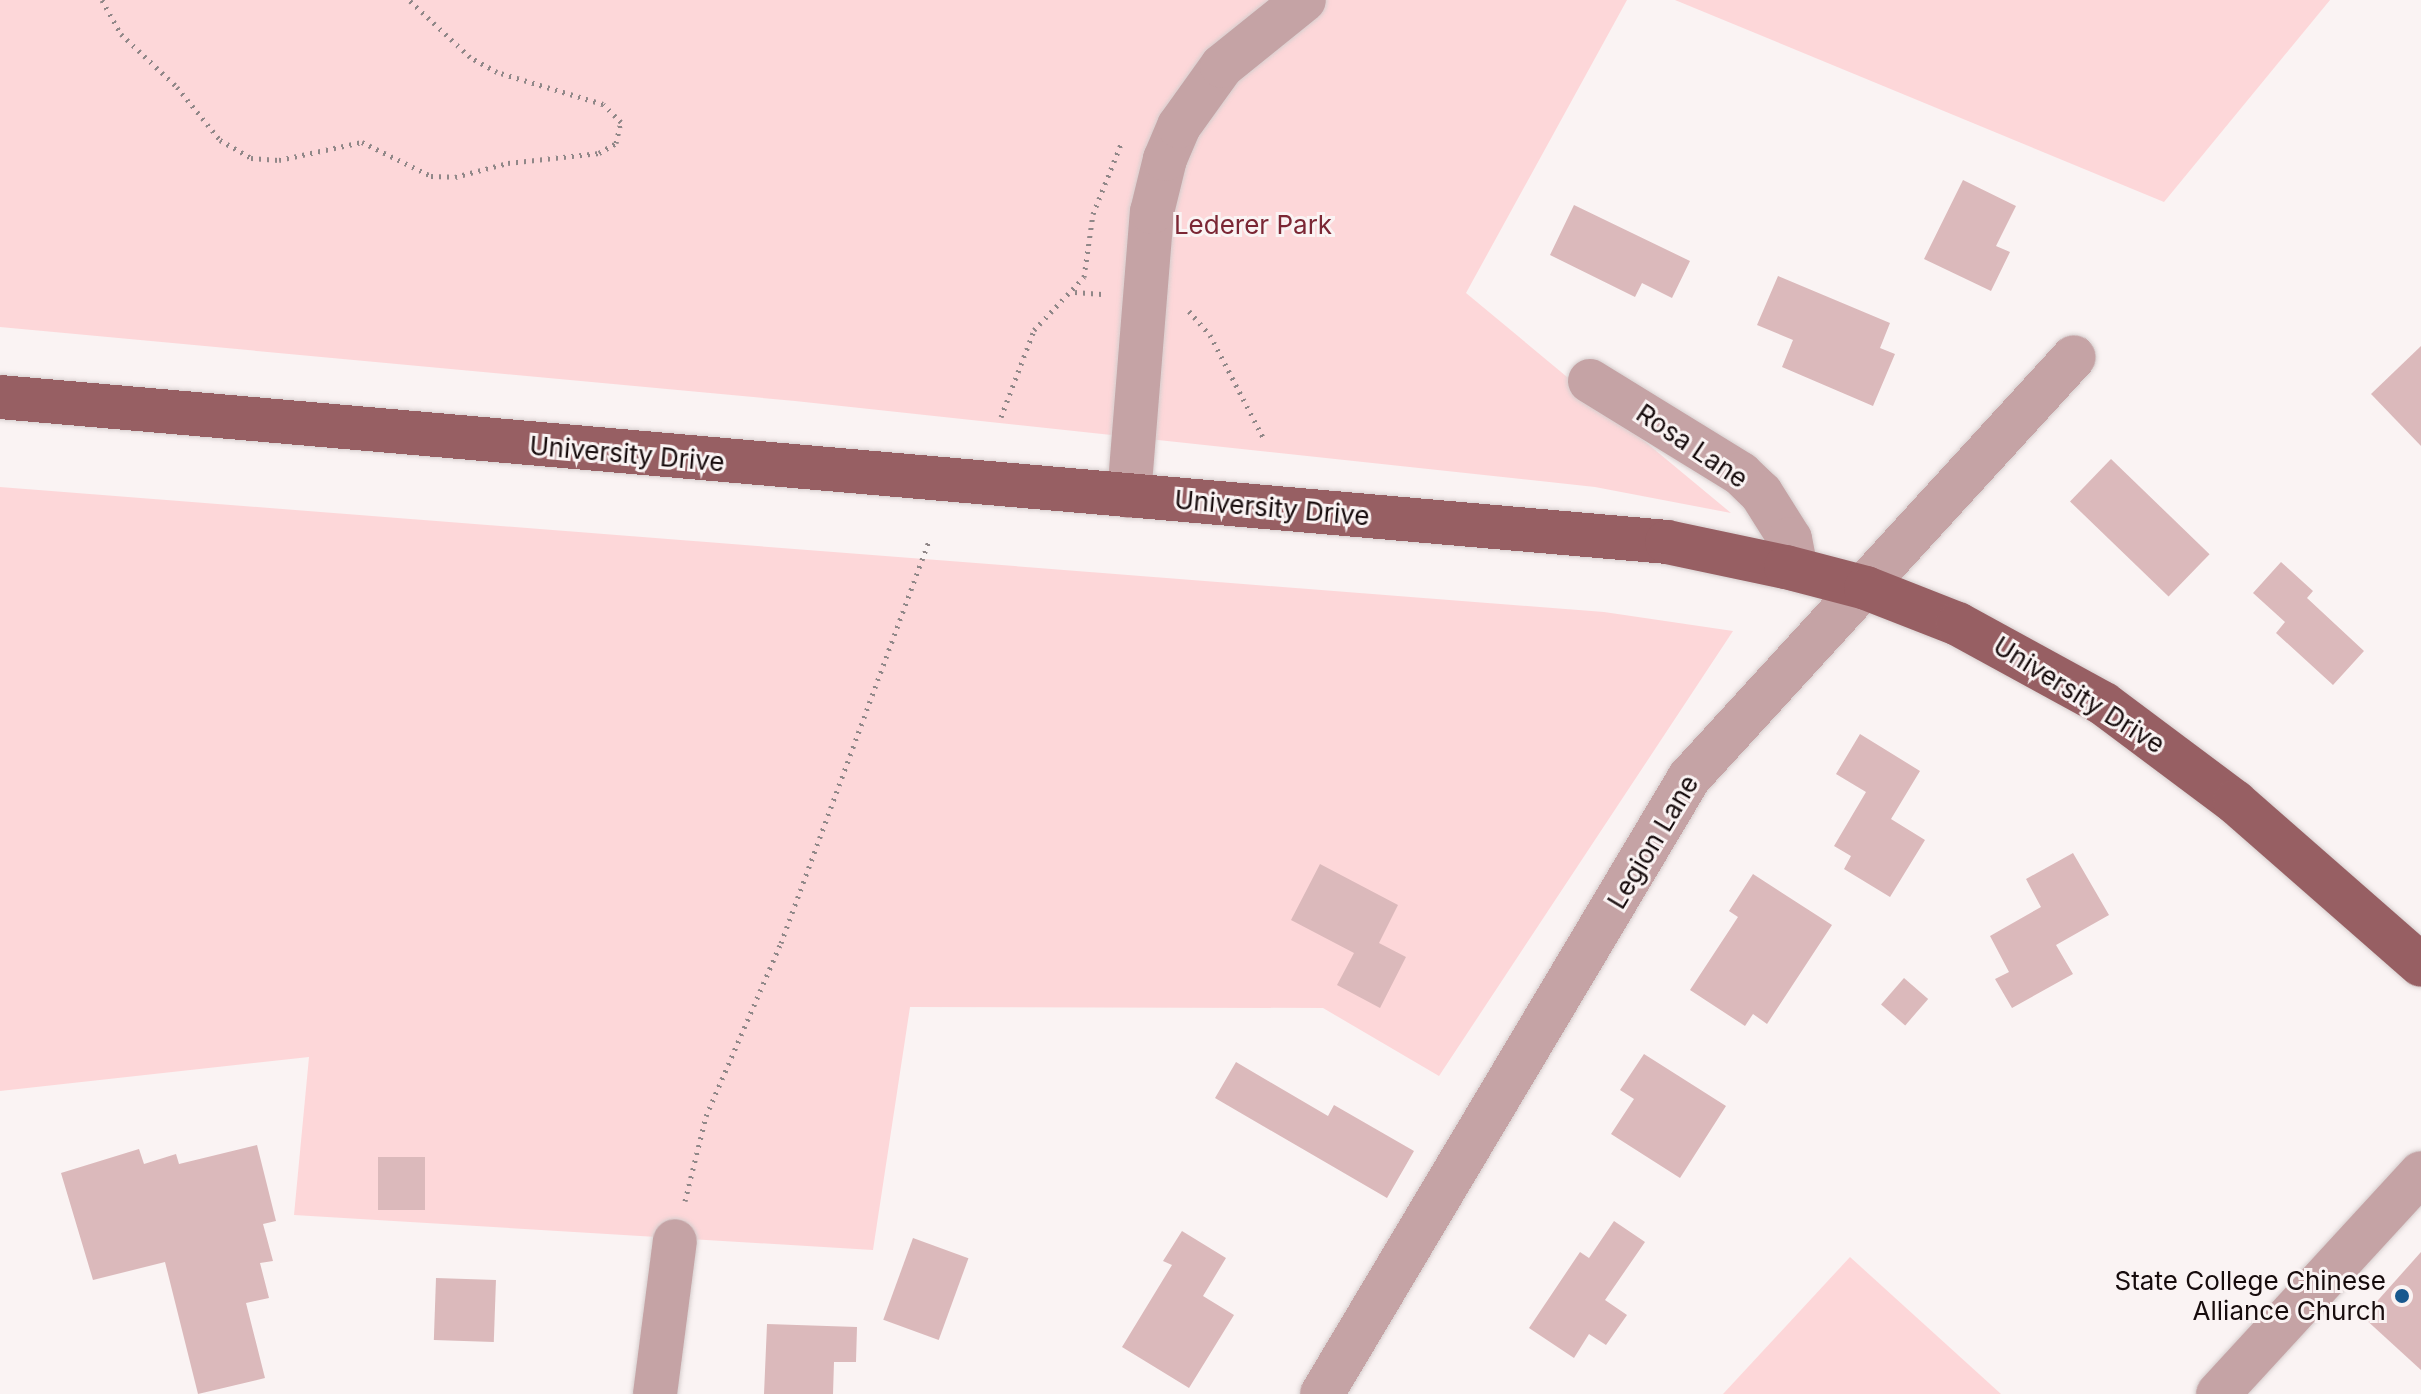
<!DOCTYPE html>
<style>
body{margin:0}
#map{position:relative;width:2421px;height:1394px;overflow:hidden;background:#faf3f3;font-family:Inter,sans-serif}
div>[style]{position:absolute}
.green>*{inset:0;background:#fdd7d9}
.building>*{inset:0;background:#dbb9bb;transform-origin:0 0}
.path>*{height:5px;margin-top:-2.5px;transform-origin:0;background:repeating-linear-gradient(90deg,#908788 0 2px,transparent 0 8px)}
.roads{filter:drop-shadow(0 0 2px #d6cece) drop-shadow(0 0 2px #d6cece)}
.minor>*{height:44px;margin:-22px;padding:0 22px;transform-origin:22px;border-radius:22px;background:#c5a3a5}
.major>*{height:44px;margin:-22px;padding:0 22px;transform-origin:22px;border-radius:22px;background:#975f63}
.dots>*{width:22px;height:22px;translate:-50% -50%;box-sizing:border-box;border:4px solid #faf3f3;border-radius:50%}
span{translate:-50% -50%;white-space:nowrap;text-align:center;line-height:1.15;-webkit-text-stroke:6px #faf3f3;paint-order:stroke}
.park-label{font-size:26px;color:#7b2634}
.street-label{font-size:26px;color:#170c0d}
.poi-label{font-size:26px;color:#170c0d}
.right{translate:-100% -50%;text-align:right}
</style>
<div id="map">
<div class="green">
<div style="clip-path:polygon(0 0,1627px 0,1466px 293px,1731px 513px,1595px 487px,795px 401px,0 327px)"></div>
<div style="clip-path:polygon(1675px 0,2330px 0,2164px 202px)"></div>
<div style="clip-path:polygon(0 487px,1604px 612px,1733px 631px,1439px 1076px,1323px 1008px,910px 1007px,873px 1250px,294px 1215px,309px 1057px,0 1091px)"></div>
<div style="clip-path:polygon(1850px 1257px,2001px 1394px,1723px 1394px)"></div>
</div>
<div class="building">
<div style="clip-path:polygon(1963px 180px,2016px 206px,1996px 246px,2010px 252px,1991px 291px,1924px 259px)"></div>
<div style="clip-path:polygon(1574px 205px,1690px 261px,1672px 298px,1642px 283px,1635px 297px,1550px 255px)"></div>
<div style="clip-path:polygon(1778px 276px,1890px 323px,1880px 348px,1895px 354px,1873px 406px,1782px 367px,1793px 340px,1757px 325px)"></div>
<div style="clip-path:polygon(2421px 346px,2421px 446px,2371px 394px)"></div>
<div style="left:2111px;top:459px;width:137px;height:59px;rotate:44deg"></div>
<div style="clip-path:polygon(2281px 562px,2313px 591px,2307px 598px,2364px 651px,2333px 685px,2276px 633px,2285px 622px,2253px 593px)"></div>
<div style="clip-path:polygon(1860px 734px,1920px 771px,1891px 819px,1925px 840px,1890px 897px,1844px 869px,1851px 856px,1834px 846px,1866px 792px,1836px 774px)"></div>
<div style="clip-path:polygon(2073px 853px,2109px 915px,2056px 945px,2073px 974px,2012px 1008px,1995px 979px,2009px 972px,1990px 936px,2041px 907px,2026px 879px)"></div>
<div style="clip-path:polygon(1320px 864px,1398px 905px,1379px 943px,1406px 957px,1380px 1008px,1337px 985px,1354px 953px,1291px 920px)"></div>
<div style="clip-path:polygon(1753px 874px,1832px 925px,1767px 1024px,1753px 1014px,1745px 1026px,1690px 990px,1738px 917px,1729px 911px)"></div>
<div style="left:1904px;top:978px;width:32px;height:35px;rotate:41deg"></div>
<div style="clip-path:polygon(1644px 1054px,1726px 1106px,1680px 1178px,1611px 1134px,1634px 1099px,1620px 1090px)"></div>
<div style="clip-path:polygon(1236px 1062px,1328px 1116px,1334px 1105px,1414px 1151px,1387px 1198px,1215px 1098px)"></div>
<div style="clip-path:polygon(257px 1145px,276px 1221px,263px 1224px,273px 1261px,260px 1263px,269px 1298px,246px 1303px,265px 1378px,198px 1394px,165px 1262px,93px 1280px,61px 1173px,139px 1149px,144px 1164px,176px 1154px,179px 1164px)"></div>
<div style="left:378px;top:1157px;width:47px;height:53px"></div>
<div style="clip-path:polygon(1614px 1221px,1645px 1242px,1605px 1300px,1627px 1315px,1606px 1345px,1589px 1334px,1574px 1358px,1529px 1328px,1580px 1252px,1589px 1258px)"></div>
<div style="clip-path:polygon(1182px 1231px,1226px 1258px,1203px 1296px,1234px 1315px,1189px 1388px,1122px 1347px,1172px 1265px,1163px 1261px)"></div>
<div style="left:913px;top:1238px;width:59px;height:87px;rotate:20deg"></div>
<div style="clip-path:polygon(2421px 1252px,2421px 1370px,2363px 1317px)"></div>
<div style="left:436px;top:1278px;width:60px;height:62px;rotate:2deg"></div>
<div style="clip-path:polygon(767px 1324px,857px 1327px,856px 1362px,834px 1362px,833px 1394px,764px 1394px)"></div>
</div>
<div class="path">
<div style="left:102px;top:0;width:39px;rotate:61deg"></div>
<div style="left:121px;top:34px;width:77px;rotate:43.4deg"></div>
<div style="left:177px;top:87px;width:68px;rotate:50.9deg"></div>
<div style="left:220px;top:140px;width:36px;rotate:30deg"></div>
<div style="left:251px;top:158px;width:28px;rotate:4deg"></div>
<div style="left:279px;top:160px;width:85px;rotate:-12.2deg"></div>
<div style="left:362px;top:142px;width:77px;rotate:26.2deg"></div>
<div style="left:431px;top:176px;width:24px;rotate:2deg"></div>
<div style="left:455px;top:177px;width:55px;rotate:-14.8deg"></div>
<div style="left:508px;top:163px;width:92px;rotate:-6.3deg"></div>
<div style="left:599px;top:153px;width:20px;rotate:-30deg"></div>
<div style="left:616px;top:143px;width:22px;rotate:-77deg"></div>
<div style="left:621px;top:122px;width:25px;rotate:-135deg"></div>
<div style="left:603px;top:104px;width:111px;rotate:-163.2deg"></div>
<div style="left:497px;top:72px;width:31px;rotate:-151deg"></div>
<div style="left:470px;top:57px;width:83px;rotate:-136.9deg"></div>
<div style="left:1075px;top:292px;width:27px;rotate:4deg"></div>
<div style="left:1189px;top:311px;width:32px;rotate:49deg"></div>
<div style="left:1210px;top:335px;width:119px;rotate:62.6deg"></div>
<div style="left:1001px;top:417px;width:93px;rotate:-69.2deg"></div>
<div style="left:1034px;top:330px;width:73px;rotate:-46.7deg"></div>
<div style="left:1084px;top:277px;width:64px;rotate:-81.9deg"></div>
<div style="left:1093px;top:214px;width:75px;rotate:-68.2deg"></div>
<div style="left:685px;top:1201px;width:88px;rotate:-76.1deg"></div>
<div style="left:706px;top:1116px;width:189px;rotate:-66.6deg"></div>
<div style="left:781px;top:943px;width:431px;rotate:-69.8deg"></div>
</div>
<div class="roads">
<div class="minor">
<div style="left:1590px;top:381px;width:177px;rotate:31.6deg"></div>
<div style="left:1741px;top:474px;width:28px;rotate:44deg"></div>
<div style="left:1761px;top:493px;width:54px;rotate:57.8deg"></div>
<div style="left:1790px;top:539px;width:31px;rotate:79deg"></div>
<div style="left:1129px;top:496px;width:285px;rotate:-85.4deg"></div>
<div style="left:1152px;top:212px;width:55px;rotate:-76.2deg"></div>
<div style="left:1165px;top:159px;width:36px;rotate:-67deg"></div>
<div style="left:1179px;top:126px;width:74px;rotate:-54.4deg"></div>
<div style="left:1222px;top:66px;width:105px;rotate:-38.8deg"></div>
<div style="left:655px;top:1394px;width:154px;rotate:-82.6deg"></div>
<div style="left:1322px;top:1394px;width:717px;rotate:-59.21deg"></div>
<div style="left:1689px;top:778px;width:570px;rotate:-47.56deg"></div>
<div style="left:2218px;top:1394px;width:300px;rotate:-47.4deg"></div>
</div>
<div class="major">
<div style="left:0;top:397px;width:1673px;rotate:4.97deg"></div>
<div style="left:1667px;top:542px;width:122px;rotate:11.9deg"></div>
<div style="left:1786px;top:567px;width:83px;rotate:14.7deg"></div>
<div style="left:1866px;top:588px;width:99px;rotate:21.4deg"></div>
<div style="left:1958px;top:624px;width:166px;rotate:28.7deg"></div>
<div style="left:2104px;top:704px;width:164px;rotate:36.8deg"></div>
<div style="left:2235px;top:802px;width:247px;rotate:41.2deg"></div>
</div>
</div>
<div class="dots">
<div style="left:2402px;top:1296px;background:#18588e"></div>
</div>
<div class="park-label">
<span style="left:1253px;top:225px">Lederer Park</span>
</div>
<div class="street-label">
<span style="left:1692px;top:446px;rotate:34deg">Rosa Lane</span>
<span style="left:627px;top:454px;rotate:5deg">University Drive</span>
<span style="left:1272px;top:508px;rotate:5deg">University Drive</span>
<span style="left:2079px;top:695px;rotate:32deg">University Drive</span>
<span style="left:1653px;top:842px;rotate:-59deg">Legion Lane</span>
</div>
<div class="poi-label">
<span class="right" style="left:2386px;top:1296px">State College Chinese<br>Alliance Church</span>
</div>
</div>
